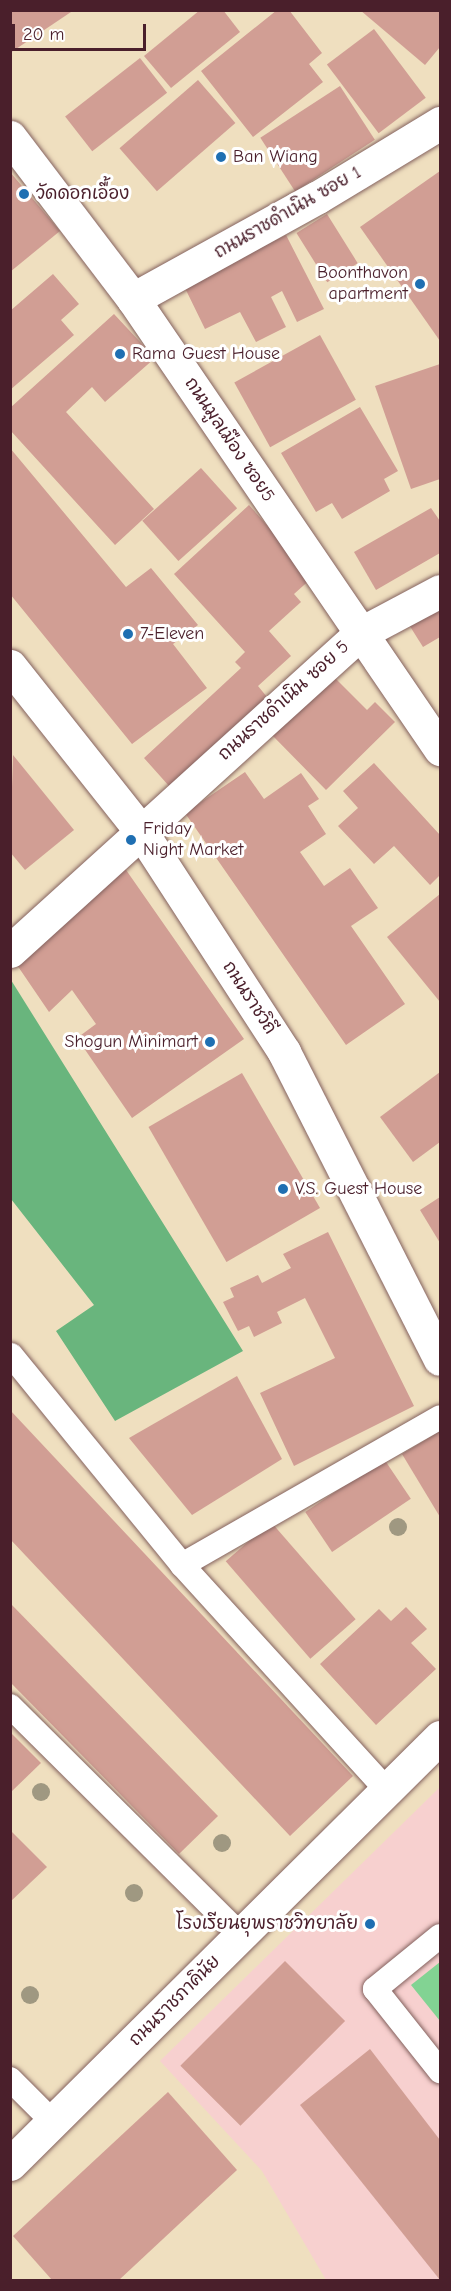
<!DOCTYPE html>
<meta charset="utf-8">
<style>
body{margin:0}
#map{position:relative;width:451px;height:2291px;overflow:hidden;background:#efdfbf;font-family:"Comic Neue","Playpen Sans Thai",sans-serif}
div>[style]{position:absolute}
.built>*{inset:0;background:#f7d0cf}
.green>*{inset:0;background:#82d393}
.forest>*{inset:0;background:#69b57d}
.building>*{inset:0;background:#d19e94;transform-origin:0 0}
.roads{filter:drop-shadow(0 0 2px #84625f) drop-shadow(0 0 2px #84625f)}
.lane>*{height:24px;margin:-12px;padding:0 12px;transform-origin:12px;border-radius:12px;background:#fff}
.street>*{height:33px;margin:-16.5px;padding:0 16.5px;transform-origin:16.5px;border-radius:16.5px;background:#fff}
.secondary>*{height:33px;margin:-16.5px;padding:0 16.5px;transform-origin:16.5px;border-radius:16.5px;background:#fff}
.trees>*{width:18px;height:18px;margin:-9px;border-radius:50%;background:#9f9881}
.dots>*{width:16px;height:16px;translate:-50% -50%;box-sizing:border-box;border:3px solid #fff;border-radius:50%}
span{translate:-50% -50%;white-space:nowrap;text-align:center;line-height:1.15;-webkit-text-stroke:6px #fff;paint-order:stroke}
.poi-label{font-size:18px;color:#4a1f2b}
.left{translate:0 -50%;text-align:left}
.right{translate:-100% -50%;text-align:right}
.street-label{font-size:18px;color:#4a1f2b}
.frame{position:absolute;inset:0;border:12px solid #4a1f2b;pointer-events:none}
.scale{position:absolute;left:12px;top:24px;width:134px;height:27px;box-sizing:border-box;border:3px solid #4a1f2b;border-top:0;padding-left:8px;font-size:18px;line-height:21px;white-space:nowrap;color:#4a1f2b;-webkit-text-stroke:4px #fff;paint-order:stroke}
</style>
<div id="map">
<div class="built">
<div style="clip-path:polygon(440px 1787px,440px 2280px,326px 2280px,262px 2171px,160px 2061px)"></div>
</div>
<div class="green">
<div style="clip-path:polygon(440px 1962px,440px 2021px,411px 1985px)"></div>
</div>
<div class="forest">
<div style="clip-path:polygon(11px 980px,243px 1351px,115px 1421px,56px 1331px,94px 1305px,11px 1199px)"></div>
</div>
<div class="building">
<div style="clip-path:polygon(10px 10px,70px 10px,71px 12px,10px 53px)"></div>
<div style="clip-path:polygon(200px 10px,223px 10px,240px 32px,171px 88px,144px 56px)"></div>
<div style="clip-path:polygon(277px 10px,289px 10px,322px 53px,309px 64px,323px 82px,253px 137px,201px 71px)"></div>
<div style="clip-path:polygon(360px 10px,440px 10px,440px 47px,425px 65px)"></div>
<div style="left:374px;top:29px;width:86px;height:59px;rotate:53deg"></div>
<div style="left:140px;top:58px;width:44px;height:95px;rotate:52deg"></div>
<div style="left:198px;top:80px;width:57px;height:104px;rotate:49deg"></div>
<div style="left:340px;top:86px;width:64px;height:95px;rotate:57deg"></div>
<div style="clip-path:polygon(440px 171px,440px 341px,360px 227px)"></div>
<div style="clip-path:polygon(10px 172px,60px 231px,10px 272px)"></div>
<div style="left:327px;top:214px;width:58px;height:36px;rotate:58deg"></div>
<div style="clip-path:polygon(286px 235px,324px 309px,297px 322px,282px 291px,271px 297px,286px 327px,256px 342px,240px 312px,205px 329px,184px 286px)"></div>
<div style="clip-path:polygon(53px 274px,79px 304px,61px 320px,74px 335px,10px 390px,10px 311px)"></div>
<div style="clip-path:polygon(114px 314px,155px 358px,105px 402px,92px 387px,66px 412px,154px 509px,115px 545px,10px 430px,10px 408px)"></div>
<div style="left:320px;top:335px;width:74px;height:98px;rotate:61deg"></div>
<div style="clip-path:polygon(440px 364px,440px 479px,411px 489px,375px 386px)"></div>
<div style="clip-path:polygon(360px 407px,398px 471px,384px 479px,390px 491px,342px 519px,332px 503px,316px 512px,281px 453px)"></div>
<div style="clip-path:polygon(10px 448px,126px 587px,151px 568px,198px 625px,173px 644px,207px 688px,132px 744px,10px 594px)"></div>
<div style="left:201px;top:468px;width:54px;height:79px;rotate:48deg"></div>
<div style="clip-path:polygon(249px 505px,313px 577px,294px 594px,301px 602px,269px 631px,291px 656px,258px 686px,267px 697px,169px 786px,144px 758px,241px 668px,235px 662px,245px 652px,174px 574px)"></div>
<div style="clip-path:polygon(431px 508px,440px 521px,440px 553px,376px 590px,354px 552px)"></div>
<div style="clip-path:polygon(440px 598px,440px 637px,423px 647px,406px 620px)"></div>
<div style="clip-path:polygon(331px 674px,367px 710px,375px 702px,395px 722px,326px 790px,271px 734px)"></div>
<div style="clip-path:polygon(13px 755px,74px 830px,25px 870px,10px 852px)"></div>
<div style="clip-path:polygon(374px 763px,440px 835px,440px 875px,430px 885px,394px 846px,374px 864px,338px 826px,358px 808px,343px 791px)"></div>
<div style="clip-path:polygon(245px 772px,264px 799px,301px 773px,319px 799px,308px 806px,326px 834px,300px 852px,324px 886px,350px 868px,378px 908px,351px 926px,405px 1004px,346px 1045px,185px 813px)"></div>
<div style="clip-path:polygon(124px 867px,244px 1039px,132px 1118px,77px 1038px,96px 1024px,72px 990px,49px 1012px,17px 965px)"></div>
<div style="clip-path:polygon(440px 894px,440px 1002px,387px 937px)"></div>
<div style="clip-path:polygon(440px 1072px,440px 1142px,413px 1162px,380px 1117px)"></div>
<div style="left:242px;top:1073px;width:156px;height:108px;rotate:60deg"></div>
<div style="clip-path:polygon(440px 1197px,440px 1243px,420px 1210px)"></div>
<div style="clip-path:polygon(328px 1232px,414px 1406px,294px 1466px,260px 1393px,335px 1358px,305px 1298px,277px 1312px,282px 1323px,254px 1337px,249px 1326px,238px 1331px,223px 1302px,234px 1297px,230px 1288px,258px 1275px,262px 1283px,291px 1268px,283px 1254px)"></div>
<div style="clip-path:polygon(237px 1376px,282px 1459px,192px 1515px,129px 1438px)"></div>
<div style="clip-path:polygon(10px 1410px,353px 1776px,290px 1836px,10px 1539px)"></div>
<div style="clip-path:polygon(440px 1431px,440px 1517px,402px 1454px)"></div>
<div style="left:384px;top:1459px;width:48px;height:95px;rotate:56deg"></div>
<div style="left:271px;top:1522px;width:129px;height:60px;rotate:49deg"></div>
<div style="clip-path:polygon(10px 1603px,218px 1816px,179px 1854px,10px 1682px)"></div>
<div style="clip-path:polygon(406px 1607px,427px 1629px,411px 1643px,436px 1669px,376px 1725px,320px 1664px,379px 1609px,391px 1621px)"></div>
<div style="clip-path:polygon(10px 1732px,41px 1763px,10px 1793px)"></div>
<div style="clip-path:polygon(10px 1830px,47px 1867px,10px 1902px)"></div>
<div style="left:285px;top:1961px;width:85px;height:148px;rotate:45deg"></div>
<div style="clip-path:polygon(370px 2049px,440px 2140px,440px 2280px,300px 2105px)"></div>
<div style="clip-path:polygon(168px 2092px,237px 2170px,119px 2280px,52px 2280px,13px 2236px)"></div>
</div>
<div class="roads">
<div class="lane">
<div style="left:11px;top:1355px;width:271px;rotate:50.8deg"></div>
<div style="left:182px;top:1565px;width:304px;rotate:47.7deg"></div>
<div style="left:182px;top:1565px;width:297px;rotate:-29.8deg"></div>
<div style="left:10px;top:1706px;width:325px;rotate:44.8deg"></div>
<div style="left:440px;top:1936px;width:84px;rotate:140.8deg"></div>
<div style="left:375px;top:1989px;width:105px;rotate:51.6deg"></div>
<div style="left:10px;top:2079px;width:61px;rotate:45deg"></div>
</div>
<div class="street">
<div style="left:10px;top:137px;width:203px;rotate:52.8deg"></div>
<div style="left:133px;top:299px;width:545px;rotate:55.7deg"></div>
<div style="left:133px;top:299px;width:211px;rotate:-28.9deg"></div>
<div style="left:318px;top:197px;width:143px;rotate:-31.2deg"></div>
<div style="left:10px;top:951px;width:474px;rotate:-42.2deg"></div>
<div style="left:361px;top:633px;width:89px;rotate:-28deg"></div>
<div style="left:10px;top:2164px;width:606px;rotate:-44.8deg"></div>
</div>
<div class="secondary">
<div style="left:10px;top:666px;width:209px;rotate:51.6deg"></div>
<div style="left:140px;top:830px;width:265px;rotate:57deg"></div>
<div style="left:284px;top:1052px;width:344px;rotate:63.1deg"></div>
</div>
</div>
<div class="trees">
<div style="left:398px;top:1527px"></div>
<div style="left:41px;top:1792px"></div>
<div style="left:222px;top:1843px"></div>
<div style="left:134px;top:1893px"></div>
<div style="left:30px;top:1995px"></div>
</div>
<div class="dots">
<div style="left:221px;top:157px;background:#1f6fb2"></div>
<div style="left:24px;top:194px;background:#1f6fb2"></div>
<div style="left:420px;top:284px;background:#1f6fb2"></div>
<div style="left:120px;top:354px;background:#1f6fb2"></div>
<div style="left:128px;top:634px;background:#1f6fb2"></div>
<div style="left:131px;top:840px;background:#1f6fb2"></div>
<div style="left:210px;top:1042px;background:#1f6fb2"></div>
<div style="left:283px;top:1189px;background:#1f6fb2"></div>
<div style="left:370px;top:1924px;background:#1f6fb2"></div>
</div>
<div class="poi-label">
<span class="left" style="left:233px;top:157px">Ban Wiang</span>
<span class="left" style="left:36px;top:194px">วัดดอกเอื้อง</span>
<span class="right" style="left:408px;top:284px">Boonthavon<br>apartment</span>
<span class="left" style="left:132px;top:354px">Rama Guest House</span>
<span class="left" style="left:140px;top:634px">7-Eleven</span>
<span class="left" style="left:143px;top:840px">Friday<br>Night Market</span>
<span class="right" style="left:198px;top:1042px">Shogun Minimart</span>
<span class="left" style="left:295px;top:1189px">V.S. Guest House</span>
<span class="right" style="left:358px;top:1924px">โรงเรียนยุพราชวิทยาลัย</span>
</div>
<div class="street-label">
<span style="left:288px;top:213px;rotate:-30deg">ถนนราชดำเนิน ซอย 1</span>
<span style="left:229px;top:440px;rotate:56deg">ถนนมูลเมือง ซอย5</span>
<span style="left:284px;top:701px;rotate:-42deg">ถนนราชดำเนิน ซอย 5</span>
<span style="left:249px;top:998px;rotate:57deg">ถนนราชวิถี</span>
<span style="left:175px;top:2001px;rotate:-45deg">ถนนราชภาคินัย</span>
</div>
<div class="frame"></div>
<div class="scale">20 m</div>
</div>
